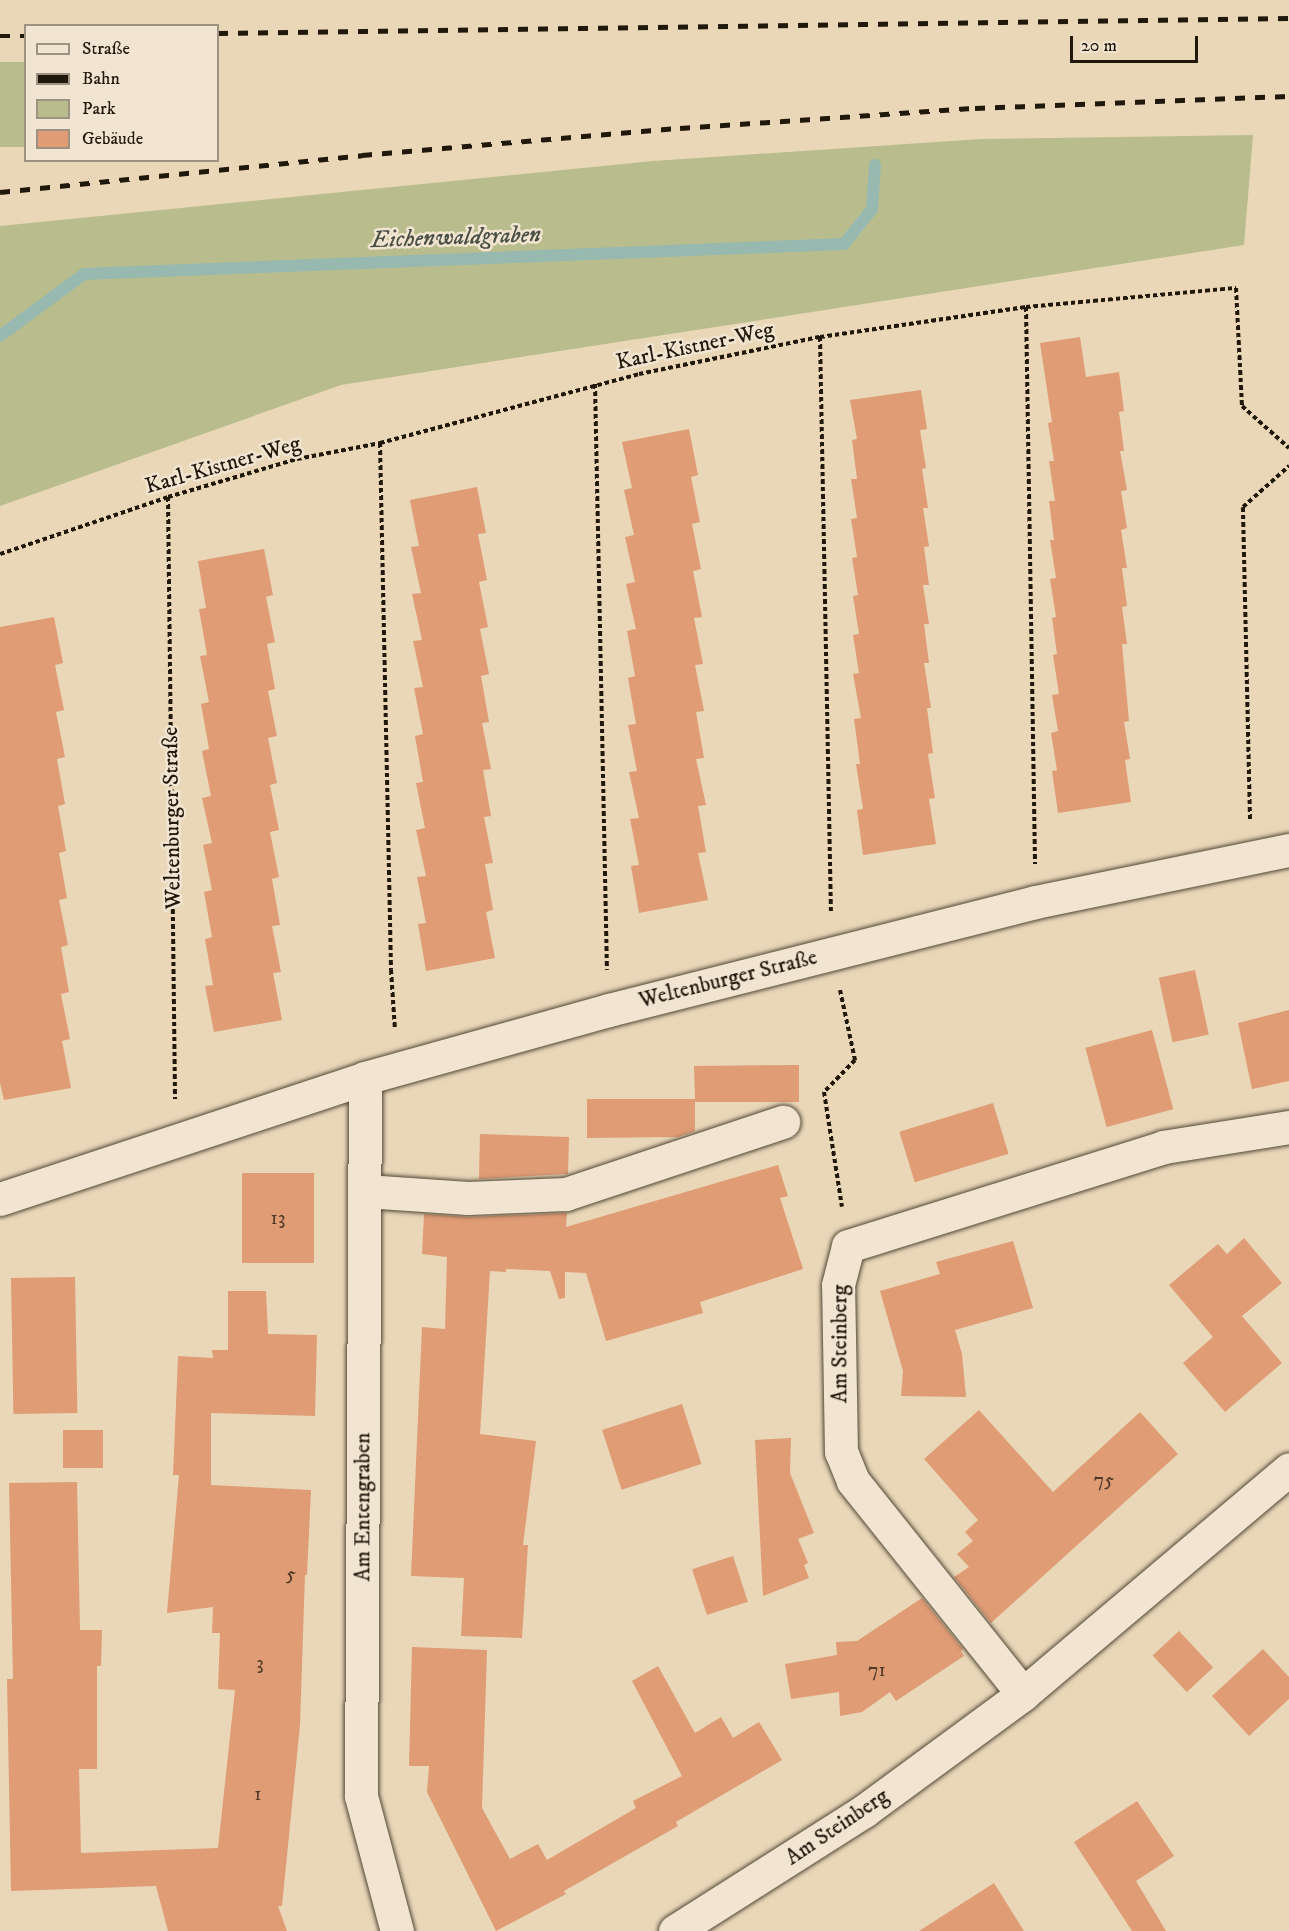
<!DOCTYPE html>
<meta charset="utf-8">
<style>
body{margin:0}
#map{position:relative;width:1289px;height:1931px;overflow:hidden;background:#e9d7b8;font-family:"IM FELL DW Pica",serif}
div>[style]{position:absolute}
.green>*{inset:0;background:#b9bd8d;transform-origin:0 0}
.stream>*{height:12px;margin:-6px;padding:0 6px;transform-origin:6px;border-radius:6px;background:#97b9b0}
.building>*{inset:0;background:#df9c75;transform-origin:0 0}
.path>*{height:4px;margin-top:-2px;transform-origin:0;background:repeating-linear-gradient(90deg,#21180c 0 4.5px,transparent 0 7.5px)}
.roads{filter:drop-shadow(0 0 2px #534837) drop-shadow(0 0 2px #534837)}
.minor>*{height:33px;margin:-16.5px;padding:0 16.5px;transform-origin:16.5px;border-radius:16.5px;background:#f1e5d1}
.rail>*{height:4.5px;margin-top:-2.25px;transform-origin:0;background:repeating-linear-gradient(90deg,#21180c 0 10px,transparent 0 20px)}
span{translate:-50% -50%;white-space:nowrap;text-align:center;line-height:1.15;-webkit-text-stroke:5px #f1e5d1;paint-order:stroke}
.number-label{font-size:20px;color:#503926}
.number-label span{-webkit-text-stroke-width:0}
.street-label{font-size:22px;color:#21180c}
.water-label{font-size:24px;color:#4a5045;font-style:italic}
.legend{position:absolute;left:24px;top:24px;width:195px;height:138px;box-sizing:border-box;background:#f1e5d1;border:2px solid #9e9382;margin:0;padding:8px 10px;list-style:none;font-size:18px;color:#21180c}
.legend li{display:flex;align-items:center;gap:12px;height:30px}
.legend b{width:30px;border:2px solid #9e9382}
.scale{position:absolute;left:1070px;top:36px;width:128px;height:27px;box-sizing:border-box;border:3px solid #21180c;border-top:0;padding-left:8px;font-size:18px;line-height:21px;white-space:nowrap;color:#21180c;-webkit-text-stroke:4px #f1e5d1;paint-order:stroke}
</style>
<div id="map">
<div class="green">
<div style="left:0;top:62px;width:25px;height:85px"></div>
<div style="clip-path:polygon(1253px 135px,1244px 245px,341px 385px,0 506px,0 226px,653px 161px,981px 139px)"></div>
</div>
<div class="stream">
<div style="left:0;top:336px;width:104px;rotate:-36.4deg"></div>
<div style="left:84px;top:274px;width:761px;rotate:-2.26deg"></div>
<div style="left:844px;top:244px;width:45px;rotate:-51.3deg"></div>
<div style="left:872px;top:209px;width:44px;rotate:-86.1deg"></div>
</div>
<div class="building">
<div style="clip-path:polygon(1080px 337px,1086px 377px,1119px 372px,1124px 411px,1119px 412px,1124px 451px,1120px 451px,1127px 490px,1121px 491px,1127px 528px,1121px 530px,1127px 568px,1122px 568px,1127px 606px,1122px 607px,1127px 644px,1122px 644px,1129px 721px,1124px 722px,1130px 759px,1125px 760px,1131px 802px,1058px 813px,1052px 771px,1057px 770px,1051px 733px,1058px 731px,1052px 695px,1059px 694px,1053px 655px,1057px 654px,1052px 618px,1056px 617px,1050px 579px,1056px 578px,1050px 540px,1054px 540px,1049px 501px,1055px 501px,1049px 461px,1054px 461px,1048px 423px,1052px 422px,1040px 343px)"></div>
<div style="clip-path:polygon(921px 390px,927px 429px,920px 430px,926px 468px,922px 469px,928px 508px,923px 508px,929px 546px,924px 547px,929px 585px,923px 585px,929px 624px,924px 624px,929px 663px,924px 663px,931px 708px,927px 708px,933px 753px,928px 754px,935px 798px,929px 799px,936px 844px,863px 855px,857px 810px,863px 809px,856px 764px,860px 764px,854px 719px,861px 718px,853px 674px,859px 673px,853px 635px,859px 634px,853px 596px,858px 595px,852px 558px,857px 557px,851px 519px,857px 518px,851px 479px,857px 479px,852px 440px,857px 439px,850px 400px)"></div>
<div style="clip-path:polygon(689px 429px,698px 475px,691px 477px,700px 522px,692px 524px,701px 569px,693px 571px,702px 617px,694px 618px,703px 664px,695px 665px,704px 711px,696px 712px,704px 758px,696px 759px,706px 805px,698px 806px,706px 852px,698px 853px,708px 900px,639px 913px,631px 866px,639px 865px,630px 819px,639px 818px,629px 772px,637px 771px,628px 725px,636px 724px,628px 678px,635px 676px,627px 631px,636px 629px,626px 584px,635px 582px,625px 537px,634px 535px,624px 490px,632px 488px,622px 442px)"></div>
<div style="clip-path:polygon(477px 487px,486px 533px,478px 534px,487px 580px,479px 582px,488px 627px,480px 629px,489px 674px,481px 676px,489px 722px,482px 723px,491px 769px,483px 770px,491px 816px,484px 817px,493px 863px,485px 864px,493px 910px,486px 912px,495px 958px,426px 971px,418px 924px,426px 923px,417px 877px,426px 876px,416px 830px,425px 828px,416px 783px,423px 782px,415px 736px,423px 734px,414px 688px,423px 687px,413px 641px,422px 640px,412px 594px,421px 593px,411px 547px,419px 546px,410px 500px)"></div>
<div style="clip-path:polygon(264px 549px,273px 595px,266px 597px,275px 642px,267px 644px,275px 689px,268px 691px,277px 736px,268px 738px,277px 783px,270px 785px,279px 830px,270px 832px,279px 877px,272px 879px,280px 925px,272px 926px,281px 972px,273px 973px,282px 1020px,214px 1032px,205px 986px,213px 985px,205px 939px,212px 937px,204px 892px,212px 890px,203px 845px,212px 843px,202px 798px,211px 796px,202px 751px,209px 749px,201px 704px,209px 702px,200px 656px,207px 655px,199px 609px,206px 608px,198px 561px)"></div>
<div style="clip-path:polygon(54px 617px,63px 663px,55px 665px,64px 710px,56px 712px,65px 757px,57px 759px,65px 804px,58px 806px,66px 851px,59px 853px,67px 898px,59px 900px,68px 945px,61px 947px,69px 992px,61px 994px,70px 1039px,62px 1041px,71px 1088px,4px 1100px,0 1083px,0 627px)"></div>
<div style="left:1195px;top:970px;width:66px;height:37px;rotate:78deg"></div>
<div style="clip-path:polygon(1289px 1010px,1289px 1081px,1252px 1089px,1238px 1023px)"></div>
<div style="left:1152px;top:1030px;width:82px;height:69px;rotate:75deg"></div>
<div style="clip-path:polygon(799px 1065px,799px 1102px,695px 1102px,695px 1131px,678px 1137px,587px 1138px,587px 1099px,695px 1099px,694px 1066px)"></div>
<div style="left:993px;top:1103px;width:53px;height:98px;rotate:73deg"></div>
<div style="clip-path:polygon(480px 1134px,569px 1137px,568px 1174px,479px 1179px)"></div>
<div style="clip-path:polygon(778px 1165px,788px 1196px,780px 1198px,803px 1269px,700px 1302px,703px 1313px,606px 1341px,586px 1273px,565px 1272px,565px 1298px,559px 1299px,550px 1271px,506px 1269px,506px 1272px,490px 1271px,480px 1434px,536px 1441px,523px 1545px,528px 1545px,522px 1638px,461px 1636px,464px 1578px,411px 1576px,422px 1327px,445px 1329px,447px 1257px,422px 1254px,424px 1214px,469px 1217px,567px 1213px,566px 1227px)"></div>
<div style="left:242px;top:1173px;width:72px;height:90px"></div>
<div style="clip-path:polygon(1244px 1238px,1282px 1283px,1242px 1316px,1282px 1363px,1225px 1412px,1183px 1363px,1213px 1337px,1169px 1285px,1218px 1244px,1227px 1254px)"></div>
<div style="clip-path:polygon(1013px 1241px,1033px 1308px,955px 1330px,962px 1354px,966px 1397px,901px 1396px,903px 1371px,880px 1291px,940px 1274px,936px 1262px)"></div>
<div style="left:75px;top:1277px;width:136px;height:64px;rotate:89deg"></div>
<div style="clip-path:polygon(228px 1291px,266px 1291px,268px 1334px,317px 1335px,315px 1416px,211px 1413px,211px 1485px,311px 1490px,307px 1575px,305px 1575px,300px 1725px,282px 1906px,278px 1906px,287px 1931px,168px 1931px,156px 1886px,11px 1891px,7px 1679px,13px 1679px,9px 1483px,77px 1482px,80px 1630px,102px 1630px,101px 1666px,97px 1666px,97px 1769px,79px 1769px,81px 1853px,218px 1848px,235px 1690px,218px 1689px,220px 1633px,212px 1633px,213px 1607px,167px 1613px,179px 1475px,173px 1475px,178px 1356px,213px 1358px,212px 1350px,228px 1350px)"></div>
<div style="left:682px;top:1404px;width:63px;height:84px;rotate:72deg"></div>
<div style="clip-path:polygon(979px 1410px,1053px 1492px,1140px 1412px,1178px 1454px,991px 1623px,954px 1577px,969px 1567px,957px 1554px,973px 1541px,965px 1532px,978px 1520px,924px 1459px)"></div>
<div style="left:63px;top:1430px;width:40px;height:38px"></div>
<div style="clip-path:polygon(791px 1438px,790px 1473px,814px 1533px,798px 1539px,808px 1563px,804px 1565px,809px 1578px,763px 1596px,755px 1440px)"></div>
<div style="left:733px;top:1556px;width:48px;height:43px;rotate:72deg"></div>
<div style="clip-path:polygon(922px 1598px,963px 1649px,961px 1651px,964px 1656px,896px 1701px,890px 1692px,862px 1712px,840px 1716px,839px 1692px,791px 1699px,785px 1664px,837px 1655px,836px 1642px,857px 1641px)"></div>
<div style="left:1179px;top:1631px;width:50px;height:36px;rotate:47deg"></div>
<div style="clip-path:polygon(412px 1647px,487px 1650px,482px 1808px,510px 1859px,538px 1844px,547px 1860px,636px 1808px,633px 1801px,682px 1776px,632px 1681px,658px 1666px,695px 1733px,721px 1717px,733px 1738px,759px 1722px,782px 1760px,676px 1822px,678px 1826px,564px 1891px,566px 1894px,496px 1931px,427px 1792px,429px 1766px,409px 1766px)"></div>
<div style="clip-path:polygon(1263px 1649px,1289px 1677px,1289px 1699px,1249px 1736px,1212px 1696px)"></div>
<div style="clip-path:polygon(1137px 1801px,1174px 1856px,1136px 1881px,1166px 1931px,1132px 1931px,1074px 1842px)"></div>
<div style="clip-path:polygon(994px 1883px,1024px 1931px,919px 1931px)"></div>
</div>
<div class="path">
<div style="left:1026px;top:307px;width:557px;rotate:89.07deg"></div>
<div style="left:820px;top:337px;width:577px;rotate:88.91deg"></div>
<div style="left:595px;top:384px;width:586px;rotate:88.83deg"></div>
<div style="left:380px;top:443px;width:527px;rotate:88.8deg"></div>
<div style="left:391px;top:970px;width:60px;rotate:86.2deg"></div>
<div style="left:168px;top:497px;width:602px;rotate:89.33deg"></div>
<div style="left:0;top:554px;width:177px;rotate:-18.7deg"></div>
<div style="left:168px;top:497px;width:134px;rotate:-16.4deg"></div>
<div style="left:297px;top:459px;width:85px;rotate:-10.9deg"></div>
<div style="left:380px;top:443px;width:268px;rotate:-14.9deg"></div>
<div style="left:639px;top:374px;width:185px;rotate:-11.6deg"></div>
<div style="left:820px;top:337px;width:208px;rotate:-8.3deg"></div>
<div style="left:1026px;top:307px;width:211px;rotate:-5.2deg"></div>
<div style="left:1236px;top:288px;width:118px;rotate:87.1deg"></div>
<div style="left:1242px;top:406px;width:63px;rotate:41.8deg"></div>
<div style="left:1250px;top:819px;width:312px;rotate:-91.3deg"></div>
<div style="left:1243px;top:507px;width:62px;rotate:-41.7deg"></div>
<div style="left:840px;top:990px;width:72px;rotate:77.9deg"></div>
<div style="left:855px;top:1060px;width:45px;rotate:134.1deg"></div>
<div style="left:824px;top:1092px;width:116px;rotate:81.1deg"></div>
</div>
<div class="roads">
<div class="minor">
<div style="left:365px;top:1078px;width:718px;rotate:90.32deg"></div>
<div style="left:361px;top:1796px;width:140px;rotate:75.1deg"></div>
<div style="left:365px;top:1191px;width:103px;rotate:3.9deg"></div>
<div style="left:468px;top:1198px;width:98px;rotate:-2.3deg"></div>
<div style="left:566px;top:1194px;width:229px;rotate:-18.4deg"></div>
<div style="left:0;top:1199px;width:385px;rotate:-18.3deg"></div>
<div style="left:365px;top:1078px;width:253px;rotate:-15.6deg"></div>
<div style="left:609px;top:1010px;width:439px;rotate:-14.2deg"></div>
<div style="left:1035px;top:902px;width:259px;rotate:-11.6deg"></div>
<div style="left:1023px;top:1694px;width:273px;rotate:-128.6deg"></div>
<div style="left:853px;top:1481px;width:31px;rotate:-112deg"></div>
<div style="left:841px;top:1452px;width:167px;rotate:-91deg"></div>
<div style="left:838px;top:1285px;width:40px;rotate:-75.6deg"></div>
<div style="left:848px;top:1246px;width:330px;rotate:-17.4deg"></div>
<div style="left:1163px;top:1147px;width:128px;rotate:-9deg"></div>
<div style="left:675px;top:1931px;width:224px;rotate:-32.4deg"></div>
<div style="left:864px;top:1811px;width:197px;rotate:-36.3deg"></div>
<div style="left:1023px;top:1694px;width:348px;rotate:-40.2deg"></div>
</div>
</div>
<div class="rail">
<div style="left:218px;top:33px;width:1071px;rotate:-0.8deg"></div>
<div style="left:0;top:36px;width:26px"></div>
<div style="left:0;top:192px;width:364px;rotate:-5.8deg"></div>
<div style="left:362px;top:155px;width:319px;rotate:-4.9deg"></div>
<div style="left:680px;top:128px;width:296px;rotate:-3.9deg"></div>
<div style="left:975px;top:108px;width:314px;rotate:-2.2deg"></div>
</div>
<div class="number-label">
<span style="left:278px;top:1218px">13</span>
<span style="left:1104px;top:1480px">75</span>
<span style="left:291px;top:1574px">5</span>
<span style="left:260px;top:1663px">3</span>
<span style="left:877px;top:1670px">71</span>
<span style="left:258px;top:1794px">1</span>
</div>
<div class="street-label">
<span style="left:695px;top:346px;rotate:-12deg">Karl-Kistner-Weg</span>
<span style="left:223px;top:465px;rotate:-16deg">Karl-Kistner-Weg</span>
<span style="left:172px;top:818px;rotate:-91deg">Weltenburger Straße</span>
<span style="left:728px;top:979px;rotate:-14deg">Weltenburger Straße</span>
<span style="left:840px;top:1344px;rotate:-90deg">Am Steinberg</span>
<span style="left:363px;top:1507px;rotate:-90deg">Am Entengraben</span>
<span style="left:837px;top:1827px;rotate:-34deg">Am Steinberg</span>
</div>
<div class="water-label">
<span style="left:456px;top:238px;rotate:-2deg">Eichenwaldgraben</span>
</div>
<ul class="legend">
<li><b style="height:8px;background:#f1e5d1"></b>Straße</li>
<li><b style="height:8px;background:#21180c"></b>Bahn</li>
<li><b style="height:16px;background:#b9bd8d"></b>Park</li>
<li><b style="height:16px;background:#df9c75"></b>Gebäude</li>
</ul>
<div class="scale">20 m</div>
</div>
